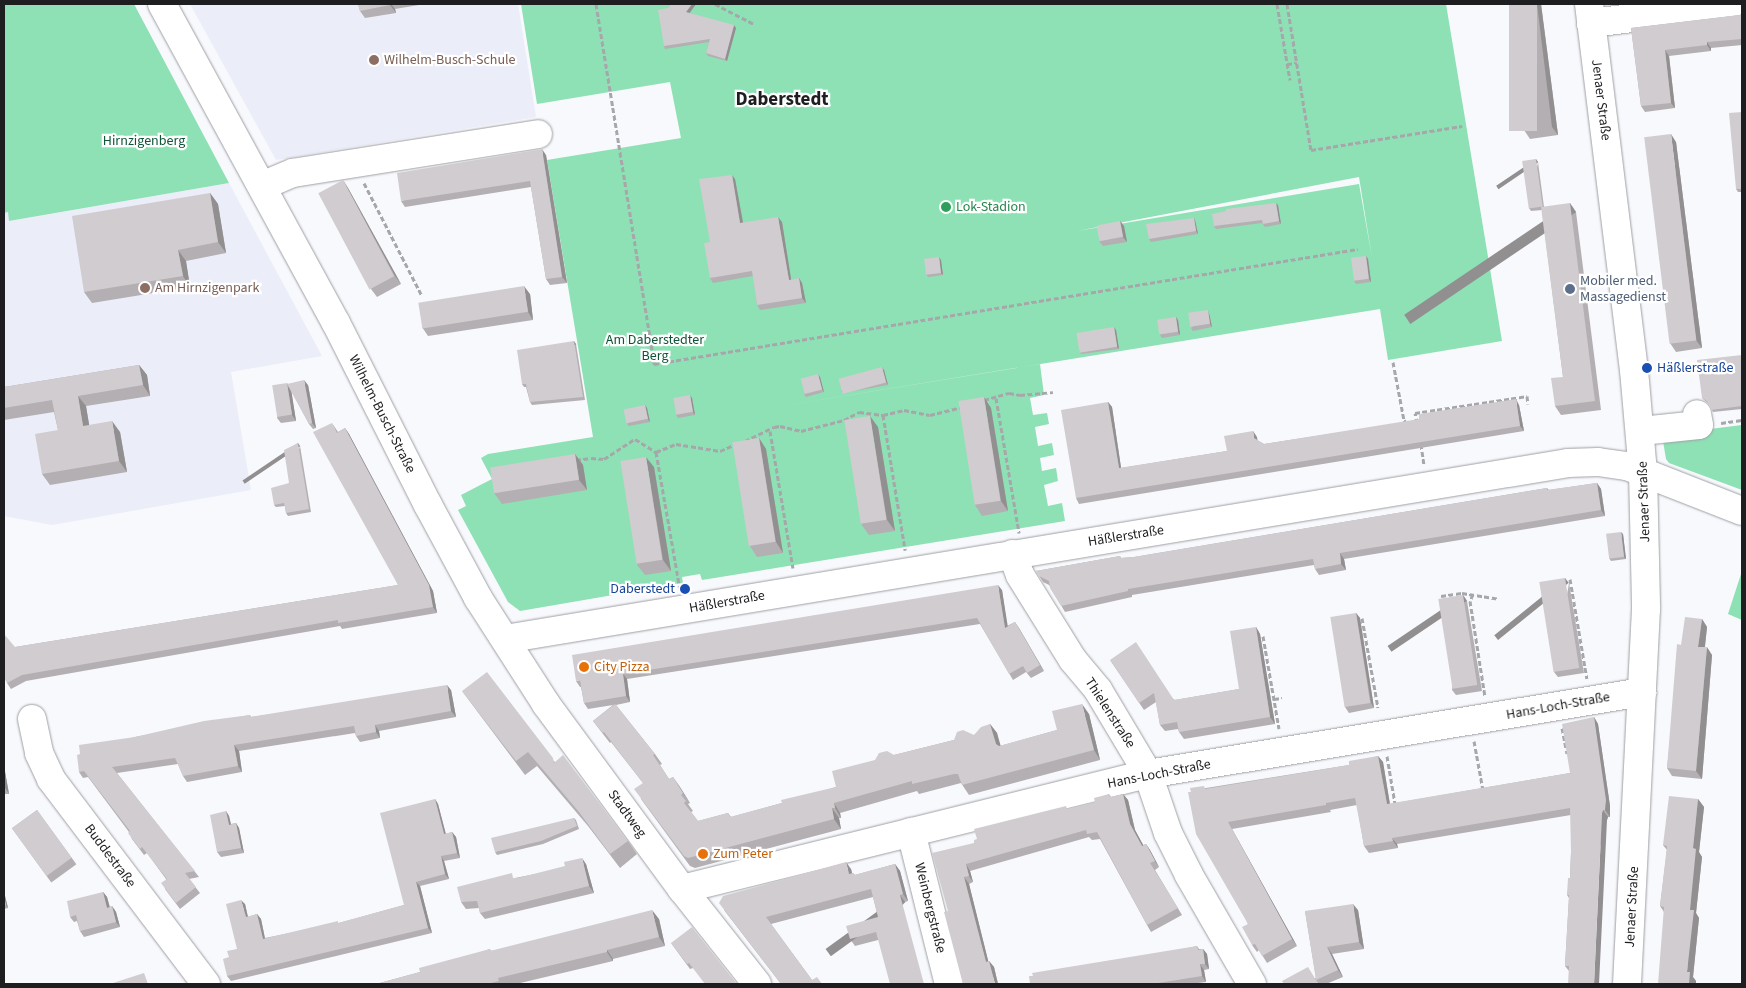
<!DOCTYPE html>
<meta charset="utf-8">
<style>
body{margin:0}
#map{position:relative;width:1746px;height:988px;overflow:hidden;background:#f8f9fd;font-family:"Source Sans 3",sans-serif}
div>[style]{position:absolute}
.built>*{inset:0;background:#ebedf8}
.green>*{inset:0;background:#8de1b4}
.path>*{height:3px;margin-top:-1.5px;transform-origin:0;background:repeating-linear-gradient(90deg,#a6a7aa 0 5px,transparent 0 7.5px)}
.roads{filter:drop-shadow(0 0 1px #9e9fa3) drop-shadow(0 0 1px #9e9fa3)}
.minor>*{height:28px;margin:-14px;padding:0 14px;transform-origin:14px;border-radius:14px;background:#fff}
.wall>*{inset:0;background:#b4afb2;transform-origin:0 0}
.shaded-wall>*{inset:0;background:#928f91;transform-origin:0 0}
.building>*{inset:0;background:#d1cccf;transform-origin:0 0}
.dots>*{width:14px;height:14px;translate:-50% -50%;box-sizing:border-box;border:2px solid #fff;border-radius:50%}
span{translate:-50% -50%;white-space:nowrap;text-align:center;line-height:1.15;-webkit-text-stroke:4.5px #fff;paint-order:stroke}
.education-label{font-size:14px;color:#785e54}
.left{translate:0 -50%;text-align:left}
.street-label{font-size:14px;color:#1e1e20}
.park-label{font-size:14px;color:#0f5436}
.leisure-label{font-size:14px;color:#27864d}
.service-label{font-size:14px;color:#4e5e75}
.transit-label{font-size:14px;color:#164399}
.right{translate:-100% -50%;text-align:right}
.food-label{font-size:14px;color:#c56008}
.district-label{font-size:19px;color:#1e1e20;font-weight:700}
.frame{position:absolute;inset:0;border:5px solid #1e1e20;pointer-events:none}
</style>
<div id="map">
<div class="built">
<div style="clip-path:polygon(190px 4px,518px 4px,536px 117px,276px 160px)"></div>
<div style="clip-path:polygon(229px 183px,322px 356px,231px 372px,251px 490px,52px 525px,4px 516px,4px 213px,8px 212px,10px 221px)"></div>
</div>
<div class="green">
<div style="clip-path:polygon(4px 4px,134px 4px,229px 183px,9px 221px,8px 212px,4px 213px)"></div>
<div style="clip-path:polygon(evenodd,521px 4px,1446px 4px,1502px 341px,1388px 360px,1380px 309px,671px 424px,1040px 364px,1044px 395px,1030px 398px,1033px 415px,1047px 413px,1049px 424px,1035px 427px,1038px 446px,1052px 443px,1054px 455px,1040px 458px,1042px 471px,1056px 468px,1058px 481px,1044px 485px,1048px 506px,1062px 503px,1065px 521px,702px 580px,700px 574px,682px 577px,683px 583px,520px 611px,508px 602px,458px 510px,466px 506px,461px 495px,492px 479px,481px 458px,488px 454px,593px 437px,547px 160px,681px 138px,670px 82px,537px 104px,521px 4px,1359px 177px,1372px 258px,1359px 184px,1077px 231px,1359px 177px)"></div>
<div style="clip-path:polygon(1742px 425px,1742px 490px,1669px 463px,1666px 459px,1662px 435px)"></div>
<div style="clip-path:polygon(1742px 571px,1742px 620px,1728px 614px)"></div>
</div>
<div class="path">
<div style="left:596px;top:4px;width:365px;rotate:80.8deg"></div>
<div style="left:654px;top:364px;width:713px;rotate:-9.28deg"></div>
<div style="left:715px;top:4px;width:44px;rotate:27.1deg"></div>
<div style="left:1277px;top:4px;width:77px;rotate:80.3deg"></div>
<div style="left:1287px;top:4px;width:148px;rotate:80.7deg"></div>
<div style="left:1311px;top:150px;width:153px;rotate:-9deg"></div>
<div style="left:1287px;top:64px;width:10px;rotate:-6deg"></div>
<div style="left:364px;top:183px;width:127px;rotate:62.8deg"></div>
<div style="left:1393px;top:362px;width:59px;rotate:79.3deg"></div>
<div style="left:1404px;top:420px;width:6px;rotate:45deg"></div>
<div style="left:996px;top:398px;width:137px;rotate:80.3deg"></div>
<div style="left:984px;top:400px;width:26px;rotate:-16deg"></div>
<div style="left:1009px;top:393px;width:11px;rotate:10deg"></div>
<div style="left:1020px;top:395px;width:33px;rotate:-5deg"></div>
<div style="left:883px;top:415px;width:137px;rotate:80.7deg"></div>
<div style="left:1417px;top:423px;width:10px;rotate:-101deg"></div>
<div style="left:1415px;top:413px;width:113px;rotate:-8.6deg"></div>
<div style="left:1527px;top:396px;width:8px;rotate:83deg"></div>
<div style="left:1721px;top:423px;width:21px;rotate:-8deg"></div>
<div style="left:770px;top:431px;width:139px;rotate:80.5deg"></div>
<div style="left:745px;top:441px;width:32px;rotate:-26deg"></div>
<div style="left:774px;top:427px;width:6px;rotate:-9deg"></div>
<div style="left:780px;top:426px;width:22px;rotate:13deg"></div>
<div style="left:801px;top:431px;width:44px;rotate:-14.3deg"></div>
<div style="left:844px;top:420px;width:17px;rotate:-28deg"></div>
<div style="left:859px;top:412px;width:24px;rotate:7deg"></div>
<div style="left:883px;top:415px;width:22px;rotate:-13deg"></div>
<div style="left:904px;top:410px;width:26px;rotate:11deg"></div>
<div style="left:930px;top:415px;width:32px;rotate:-14deg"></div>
<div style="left:1421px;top:444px;width:21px;rotate:82deg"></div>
<div style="left:656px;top:452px;width:139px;rotate:80.1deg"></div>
<div style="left:576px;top:460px;width:15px;rotate:-8deg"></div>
<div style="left:591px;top:458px;width:13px;rotate:4deg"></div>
<div style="left:604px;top:459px;width:37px;rotate:-33deg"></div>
<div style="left:635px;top:439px;width:25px;rotate:32deg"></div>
<div style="left:656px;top:452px;width:22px;rotate:-22deg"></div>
<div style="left:676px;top:444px;width:45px;rotate:9deg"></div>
<div style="left:720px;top:451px;width:17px;rotate:-24deg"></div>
<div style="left:1570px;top:579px;width:101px;rotate:80.4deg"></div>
<div style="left:1473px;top:594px;width:8px;rotate:113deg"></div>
<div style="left:1470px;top:601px;width:97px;rotate:81.1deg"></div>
<div style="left:1441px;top:596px;width:21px;rotate:-8deg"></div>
<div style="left:1462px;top:593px;width:37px;rotate:9deg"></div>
<div style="left:1362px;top:618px;width:91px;rotate:79.9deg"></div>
<div style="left:1263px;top:636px;width:94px;rotate:80.2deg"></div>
<div style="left:1274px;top:699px;width:8px;rotate:-7deg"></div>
<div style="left:1562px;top:728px;width:26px;rotate:79deg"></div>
<div style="left:1474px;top:741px;width:50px;rotate:79.6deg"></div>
<div style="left:1387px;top:756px;width:49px;rotate:80.5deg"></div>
<div style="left:1395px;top:804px;width:2px"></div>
</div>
<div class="roads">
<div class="minor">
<div style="left:162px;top:4px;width:363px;rotate:61.4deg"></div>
<div style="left:336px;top:323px;width:204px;rotate:63.2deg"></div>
<div style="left:428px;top:505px;width:106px;rotate:61.7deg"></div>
<div style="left:478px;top:598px;width:126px;rotate:57.3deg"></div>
<div style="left:546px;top:704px;width:230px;rotate:53.7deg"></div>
<div style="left:682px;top:889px;width:121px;rotate:51.7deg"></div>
<div style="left:1589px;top:4px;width:369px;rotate:83deg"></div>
<div style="left:1634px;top:370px;width:102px;rotate:85deg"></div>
<div style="left:1643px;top:472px;width:137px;rotate:88.7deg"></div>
<div style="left:1646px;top:609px;width:375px;rotate:92.9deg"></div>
<div style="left:1591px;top:23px;width:152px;rotate:-6.8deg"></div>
<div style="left:262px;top:186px;width:34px;rotate:-23deg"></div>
<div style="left:293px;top:173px;width:248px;rotate:-9deg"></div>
<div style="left:1641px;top:431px;width:58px;rotate:-5.9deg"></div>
<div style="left:1699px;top:425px;width:11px;rotate:-100deg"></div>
<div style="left:1012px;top:554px;width:22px;rotate:69deg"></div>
<div style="left:1020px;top:575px;width:100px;rotate:58.1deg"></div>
<div style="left:1073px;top:660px;width:39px;rotate:50deg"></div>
<div style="left:1098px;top:690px;width:98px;rotate:59.2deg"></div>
<div style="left:1148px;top:774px;width:62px;rotate:71.3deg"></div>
<div style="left:1168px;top:833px;width:47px;rotate:63.4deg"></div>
<div style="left:1189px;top:875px;width:126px;rotate:60deg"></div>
<div style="left:505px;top:639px;width:1077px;rotate:-9.4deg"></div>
<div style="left:1568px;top:463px;width:30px;rotate:-2deg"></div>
<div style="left:1598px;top:462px;width:29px;rotate:8deg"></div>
<div style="left:1627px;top:466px;width:123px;rotate:21.4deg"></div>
<div style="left:32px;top:719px;width:35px;rotate:78deg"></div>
<div style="left:39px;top:753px;width:29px;rotate:65deg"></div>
<div style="left:51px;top:779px;width:257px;rotate:52.9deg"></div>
<div style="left:911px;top:832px;width:157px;rotate:76deg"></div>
<div style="left:682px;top:889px;width:480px;rotate:-13.9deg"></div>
<div style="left:1148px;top:774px;width:501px;rotate:-9.42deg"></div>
</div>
</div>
<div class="wall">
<div style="clip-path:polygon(358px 4px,425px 4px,395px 9px,396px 13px,365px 18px,360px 11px)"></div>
<div style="clip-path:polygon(671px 4px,696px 4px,690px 13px,736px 28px,727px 61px,708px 56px,706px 53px,709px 42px,665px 49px,664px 46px,668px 8px)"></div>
<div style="clip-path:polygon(1509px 4px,1541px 4px,1558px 135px,1530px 139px,1524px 130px)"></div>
<div style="clip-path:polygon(1742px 13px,1742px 45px,1711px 48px,1711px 51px,1669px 56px,1675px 108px,1645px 112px,1641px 106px,1631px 28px,1740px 15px)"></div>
<div style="clip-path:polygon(1742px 112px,1742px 192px,1738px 192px,1736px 189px)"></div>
<div style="clip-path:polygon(1676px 142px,1702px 348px,1676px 352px,1670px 343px)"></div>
<div style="clip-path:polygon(546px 155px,567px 283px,550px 285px,546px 279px,531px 187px,405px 207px,401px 201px)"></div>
<div style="clip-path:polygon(1538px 162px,1544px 207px,1576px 212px,1601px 410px,1561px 415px,1555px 406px,1563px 377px,1542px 210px,1531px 211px,1529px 208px)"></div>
<div style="clip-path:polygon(735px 179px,743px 223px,782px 222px,791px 280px,799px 278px,802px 283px,806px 303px,760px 310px,757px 305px,753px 276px,713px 283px,710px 278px,710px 242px)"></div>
<div style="clip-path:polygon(343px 180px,348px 188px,401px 284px,377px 297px,371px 289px)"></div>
<div style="clip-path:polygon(210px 193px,218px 204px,226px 253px,186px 261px,190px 287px,92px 303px,84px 292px)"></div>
<div style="clip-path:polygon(1278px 205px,1281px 224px,1265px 227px,1262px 223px,1216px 229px,1214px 226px)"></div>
<div style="clip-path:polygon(1194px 218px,1195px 220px,1198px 234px,1151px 242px,1149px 239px)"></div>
<div style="clip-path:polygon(1120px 221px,1124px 226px,1127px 242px,1103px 246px,1099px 241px)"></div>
<div style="clip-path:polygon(1366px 256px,1368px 259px,1371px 282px,1356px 284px,1354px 281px)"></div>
<div style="clip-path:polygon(941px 260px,943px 275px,928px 277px,926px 274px)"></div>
<div style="clip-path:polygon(530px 294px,533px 320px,428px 336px,422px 327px)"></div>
<div style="clip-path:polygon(1209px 313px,1212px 327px,1193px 331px,1191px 328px)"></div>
<div style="clip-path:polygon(1176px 317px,1178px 320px,1180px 335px,1162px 338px,1160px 335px)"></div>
<div style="clip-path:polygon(1116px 330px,1119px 349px,1081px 354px,1079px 351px)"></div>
<div style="clip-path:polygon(576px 344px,585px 400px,532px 405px,530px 402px,526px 387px,524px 387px,522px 384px)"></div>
<div style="clip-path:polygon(1742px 355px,1742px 409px,1713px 412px,1708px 403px,1704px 400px,1702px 398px)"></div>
<div style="clip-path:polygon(139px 365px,147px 375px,150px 396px,86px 406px,89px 425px,120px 432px,127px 472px,50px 485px,42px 474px,58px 430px,54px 412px,4px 420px,4px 387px)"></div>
<div style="clip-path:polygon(884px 370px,888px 385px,843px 393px,841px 391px)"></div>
<div style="clip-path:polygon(820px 377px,824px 392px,806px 397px,804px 394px)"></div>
<div style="clip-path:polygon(287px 384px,308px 385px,316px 428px,313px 429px,309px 424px,291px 390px,296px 421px,281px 423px,277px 418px)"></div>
<div style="clip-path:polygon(692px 398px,695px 415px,678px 418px,676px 415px)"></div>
<div style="clip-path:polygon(1108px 402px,1112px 407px,1121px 468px,1227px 451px,1257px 437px,1257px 440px,1264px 444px,1519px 405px,1524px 431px,1079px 504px,1076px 498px)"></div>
<div style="clip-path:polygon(645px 405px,647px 408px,650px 422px,629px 426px,627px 424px)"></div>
<div style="clip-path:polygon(991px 408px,1008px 511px,982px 516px,975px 505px)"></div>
<div style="clip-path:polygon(332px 423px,338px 432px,345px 428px,349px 434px,433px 591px,437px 613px,342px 629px,340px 626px,26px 681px,11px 689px,7px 683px,15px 647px,398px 585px)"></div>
<div style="clip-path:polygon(878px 427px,895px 531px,869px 535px,861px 524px)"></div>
<div style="clip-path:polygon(759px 438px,766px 449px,783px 553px,757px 557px,750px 546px)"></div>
<div style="clip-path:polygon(300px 446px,311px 512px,288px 516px,286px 513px,285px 506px,276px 507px,274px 505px,289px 483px)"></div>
<div style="clip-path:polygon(575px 454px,583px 465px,587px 490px,502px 504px,494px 493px)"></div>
<div style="clip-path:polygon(654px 467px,671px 571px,645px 575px,637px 565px)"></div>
<div style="clip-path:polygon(1597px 483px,1601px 489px,1605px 516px,1344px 559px,1346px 570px,1319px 575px,1315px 569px,1314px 565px,1132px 595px,1132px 597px,1065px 612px,1049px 585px,1043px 582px,1036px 571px,1120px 556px,1121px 558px,1134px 557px,1547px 488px,1549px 490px)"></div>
<div style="clip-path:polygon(1623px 534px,1626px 559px,1611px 561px,1609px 558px)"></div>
<div style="clip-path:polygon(1569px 583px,1584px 673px,1558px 677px,1554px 672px)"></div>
<div style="clip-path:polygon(1002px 590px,1007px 626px,1015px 622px,1044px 671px,1031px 678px,1026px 672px,1013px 680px,980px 624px,627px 679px,630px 702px,616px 705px,655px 754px,662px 764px,660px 765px,669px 779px,673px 777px,690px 803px,688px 804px,693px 811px,691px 812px,698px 821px,728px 813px,731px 817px,782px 803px,836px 787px,894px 755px,974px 735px,990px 724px,997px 733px,1000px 746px,1057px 730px,1089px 714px,1100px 760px,969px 795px,961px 783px,919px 794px,917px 791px,840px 813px,841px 818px,839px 818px,841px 829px,695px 868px,690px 866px,641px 799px,643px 783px,611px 742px,610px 743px,593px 721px,613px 705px,588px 709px,584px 703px,581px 687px,580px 687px,576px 681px)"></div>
<div style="clip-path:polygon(1463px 595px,1467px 601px,1482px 691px,1456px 695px,1452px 690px)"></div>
<div style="clip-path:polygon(1356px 613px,1360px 618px,1374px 708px,1349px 713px,1345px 707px)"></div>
<div style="clip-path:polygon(1702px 619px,1707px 627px,1705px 647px,1712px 655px,1702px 779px,1672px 776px,1667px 768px,1681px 645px)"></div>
<div style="clip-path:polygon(1256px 627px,1260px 634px,1275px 724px,1184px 739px,1179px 732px,1178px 729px,1165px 731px,1160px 725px,1156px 702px,1144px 710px,1110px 660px,1175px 700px,1239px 689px)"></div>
<div style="clip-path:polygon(451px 690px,456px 717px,379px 731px,380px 738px,360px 742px,356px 736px,355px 733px,239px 751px,242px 772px,187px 782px,183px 776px,178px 764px,117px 773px,199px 877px,189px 879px,200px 893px,180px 909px,165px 889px,166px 879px,147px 853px,144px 855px,132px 839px,129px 832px,88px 777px,83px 778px,79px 772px,80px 754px,135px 737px,250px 715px,251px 717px)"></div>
<div style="clip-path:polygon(462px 691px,555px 762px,628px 841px,637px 854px,620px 868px,588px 826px,537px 766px,525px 775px)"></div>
<div style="clip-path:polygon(1594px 717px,1598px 724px,1610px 806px,1610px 817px,1608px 817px,1607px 820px,1569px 971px,1565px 966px,1569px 898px,1567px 895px,1570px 878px,1571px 852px,1571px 815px,1397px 844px,1398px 848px,1369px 853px,1364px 846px,1357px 805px,1330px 810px,1331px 812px,1232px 829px,1297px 946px,1267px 963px,1259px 950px,1257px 952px,1252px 945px,1248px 924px,1191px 792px,1206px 788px,1349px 765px,1378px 756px,1383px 762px,1390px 804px,1570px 773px)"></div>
<div style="clip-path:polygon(4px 766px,9px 794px,4px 794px)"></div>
<div style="clip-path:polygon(1109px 794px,1111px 797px,1123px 794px,1128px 800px,1135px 830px,1143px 845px,1146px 844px,1150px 850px,1159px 867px,1155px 870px,1182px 915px,1151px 932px,1147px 925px,1100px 839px,1092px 840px,1089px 837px,970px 871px,973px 882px,969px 884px,988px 961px,989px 961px,994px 967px,998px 984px,948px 911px,974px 843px,1068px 809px,1095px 802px)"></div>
<div style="clip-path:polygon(435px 799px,438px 804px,446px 834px,452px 832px,456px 837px,460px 858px,444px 861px,449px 879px,420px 886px,432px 933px,231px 981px,227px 976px,229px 957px,237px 949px,245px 904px,248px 917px,257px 914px,261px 919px,265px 938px,339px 923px,404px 905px)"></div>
<div style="clip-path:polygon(1698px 799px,1704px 807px,1699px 852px,1702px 857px,1696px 913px,1699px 918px,1693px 977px,1696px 981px,1696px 984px,1664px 912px,1660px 906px,1667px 850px,1663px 845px)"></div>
<div style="left:37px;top:810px;width:67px;height:31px;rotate:54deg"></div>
<div style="clip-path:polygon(226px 811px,229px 816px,231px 824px,236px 823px,239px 828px,244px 853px,221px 857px,217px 852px)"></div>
<div style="clip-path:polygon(574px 818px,576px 820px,579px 829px,543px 844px,497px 855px,495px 852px)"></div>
<div style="clip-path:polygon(586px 864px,594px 893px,485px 919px,480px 913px,479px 908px,466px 909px,461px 902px,515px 878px)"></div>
<div style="clip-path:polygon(895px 864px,900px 871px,908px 901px,905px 902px,878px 940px,855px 946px,850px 939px,878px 917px,873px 897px,771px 924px,812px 980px,822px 984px,781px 984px,724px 910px,851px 869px,852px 873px,853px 873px,855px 875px)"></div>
<div style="clip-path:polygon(4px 892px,8px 908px,4px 909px)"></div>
<div style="clip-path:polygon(103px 892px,107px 897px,110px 907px,112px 906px,116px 912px,120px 927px,84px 937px,80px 931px,77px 921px,74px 922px,70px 917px)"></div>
<div style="clip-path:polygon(1358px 910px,1364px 949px,1332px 954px,1343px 977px,1326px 984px,1284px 984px,1316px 978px,1305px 911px)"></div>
<div style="clip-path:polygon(659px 919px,665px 946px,613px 959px,613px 961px,516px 984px,376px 984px,420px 972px,490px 949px,491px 951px)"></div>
<div style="clip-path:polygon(671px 943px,737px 984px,693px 968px,690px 969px)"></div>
<div style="clip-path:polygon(1197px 946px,1199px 949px,1203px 949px,1207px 954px,1209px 969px,1204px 970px,1206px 982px,1190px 984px,1030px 984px)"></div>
</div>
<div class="shaded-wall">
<div style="clip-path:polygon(390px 4px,391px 4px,395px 9px,396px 13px,390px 5px)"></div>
<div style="clip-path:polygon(692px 4px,696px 4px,688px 15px,686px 12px)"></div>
<div style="clip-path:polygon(1537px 4px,1541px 4px,1558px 135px,1552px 127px)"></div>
<div style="clip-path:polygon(734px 25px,736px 28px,727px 61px,725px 59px)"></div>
<div style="clip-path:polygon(1707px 42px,1711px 48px,1711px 51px,1707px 45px)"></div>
<div style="clip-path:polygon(1665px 50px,1669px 56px,1675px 108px,1671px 103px)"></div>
<div style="clip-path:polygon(1671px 134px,1676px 142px,1702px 348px,1696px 340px)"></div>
<div style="clip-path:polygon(542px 149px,546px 155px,567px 283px,562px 277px)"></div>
<div style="left:1536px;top:159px;width:4px;height:48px;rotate:56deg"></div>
<div style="clip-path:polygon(732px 175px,735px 179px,744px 228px,740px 223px)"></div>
<div style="clip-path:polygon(343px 180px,348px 188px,401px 284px,395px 276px)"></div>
<div style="clip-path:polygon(210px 193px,218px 204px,226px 253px,218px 242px)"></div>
<div style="clip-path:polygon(1276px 203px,1278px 205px,1281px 224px,1279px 221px)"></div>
<div style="left:1570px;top:203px;width:11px;height:200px;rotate:56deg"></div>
<div style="clip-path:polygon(778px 217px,782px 222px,792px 285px,789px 280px)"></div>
<div style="clip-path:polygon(1194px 218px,1195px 220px,1198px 234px,1196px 231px)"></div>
<div style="clip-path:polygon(1120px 221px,1124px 226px,1127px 242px,1123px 237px)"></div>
<div style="clip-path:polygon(178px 250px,186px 261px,190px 287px,183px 276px)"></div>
<div style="clip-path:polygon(1366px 256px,1368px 259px,1371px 282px,1369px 279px)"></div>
<div style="clip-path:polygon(939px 257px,941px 260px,943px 275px,941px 273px)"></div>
<div style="clip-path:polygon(799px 278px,802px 283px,806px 303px,802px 298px)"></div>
<div style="clip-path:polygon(524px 286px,530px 294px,533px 320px,528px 312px)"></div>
<div style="clip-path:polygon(1208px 310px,1209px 313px,1212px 327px,1210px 324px)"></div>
<div style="clip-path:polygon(1176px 317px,1178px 320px,1180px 335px,1178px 332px)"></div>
<div style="clip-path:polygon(1114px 327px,1116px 330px,1119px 349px,1117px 347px)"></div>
<div style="left:574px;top:341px;width:4px;height:57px;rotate:56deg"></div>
<div style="clip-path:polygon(139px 365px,147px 375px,150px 396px,143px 385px)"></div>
<div style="clip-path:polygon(882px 367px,884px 370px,888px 385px,886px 382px)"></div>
<div style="clip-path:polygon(818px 374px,820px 377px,824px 392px,822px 389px)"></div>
<div style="clip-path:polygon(304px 380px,308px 385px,316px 428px,312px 423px)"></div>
<div style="clip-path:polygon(287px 383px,291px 389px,296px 421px,292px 415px)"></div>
<div style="clip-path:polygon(690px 395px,692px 398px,695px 415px,693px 412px)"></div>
<div style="clip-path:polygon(78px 396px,86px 406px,91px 436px,83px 426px)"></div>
<div style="clip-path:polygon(984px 397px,991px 408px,1008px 511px,1001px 501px)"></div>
<div style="clip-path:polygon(1516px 399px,1519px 405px,1524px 431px,1520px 426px)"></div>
<div style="clip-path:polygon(1108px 402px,1112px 407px,1122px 474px,1119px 468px)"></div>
<div style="clip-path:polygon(645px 405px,647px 408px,650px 422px,648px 419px)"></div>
<div style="clip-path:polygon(870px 416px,878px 427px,895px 531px,887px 520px)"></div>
<div style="clip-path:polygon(112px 421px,120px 432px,127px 472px,119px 461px)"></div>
<div style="clip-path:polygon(345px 428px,349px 434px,433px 591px,437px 613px,433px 607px)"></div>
<div style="clip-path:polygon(1253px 431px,1257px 437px,1258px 444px,1254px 438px)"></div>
<div style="clip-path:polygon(759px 438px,766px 449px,783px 553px,776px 542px)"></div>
<div style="left:298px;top:443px;width:4px;height:67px;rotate:56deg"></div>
<div style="clip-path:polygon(575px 454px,583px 465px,587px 490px,579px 480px)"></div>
<div style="clip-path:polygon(646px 457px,654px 467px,671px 571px,663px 560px)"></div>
<div style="clip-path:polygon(1597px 483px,1601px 489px,1605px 516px,1601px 510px)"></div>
<div style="clip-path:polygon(1621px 532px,1623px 534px,1626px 559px,1624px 557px)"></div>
<div style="clip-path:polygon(1340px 553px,1344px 559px,1346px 570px,1341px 564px)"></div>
<div style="left:1565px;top:578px;width:6px;height:91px;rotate:51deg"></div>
<div style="clip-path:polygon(998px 585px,1002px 590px,1009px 634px,1005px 628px)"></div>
<div style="left:1463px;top:595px;width:7px;height:91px;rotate:56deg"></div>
<div style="clip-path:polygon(1356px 613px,1360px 618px,1374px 708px,1371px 703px)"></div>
<div style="clip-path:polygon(1702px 619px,1707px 627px,1704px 654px,1698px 647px)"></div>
<div style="clip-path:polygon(1015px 622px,1019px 628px,1044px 671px,1040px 665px)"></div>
<div style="clip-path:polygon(1256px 627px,1260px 634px,1275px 724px,1270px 717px)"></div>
<div style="clip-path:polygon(1707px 647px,1712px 655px,1702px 779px,1696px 771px)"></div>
<div style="clip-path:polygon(623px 674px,627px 679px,630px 702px,626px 696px)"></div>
<div style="clip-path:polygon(447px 685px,451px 690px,456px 717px,451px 711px)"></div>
<div style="clip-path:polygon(1082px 704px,1089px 714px,1100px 760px,1094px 750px)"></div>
<div style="clip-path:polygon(1594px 717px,1598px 724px,1610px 806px,1610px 817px,1605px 810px)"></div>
<div style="clip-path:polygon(990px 724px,997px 733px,1003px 754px,996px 744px)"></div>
<div style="clip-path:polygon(375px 725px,379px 731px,380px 738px,376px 732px)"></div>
<div style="clip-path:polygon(234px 745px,239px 751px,242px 772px,238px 766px)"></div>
<div style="clip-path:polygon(1378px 756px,1383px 762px,1391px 811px,1387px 804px)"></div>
<div style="clip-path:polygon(4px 766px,9px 794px,5px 788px,4px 782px)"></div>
<div style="clip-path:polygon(673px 777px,680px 787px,690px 803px,683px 793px)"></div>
<div style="clip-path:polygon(1123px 794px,1128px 800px,1135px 830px,1147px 852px,1142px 846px,1130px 824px)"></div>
<div style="clip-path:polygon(435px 799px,438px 804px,447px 839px,444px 834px)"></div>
<div style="clip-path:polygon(1698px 799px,1704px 807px,1699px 852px,1702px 857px,1696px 913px,1699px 918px,1693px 977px,1696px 981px,1696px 984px,1689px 984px,1687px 972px,1693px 848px)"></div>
<div style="clip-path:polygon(834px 803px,840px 813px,841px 818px,835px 808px)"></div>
<div style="clip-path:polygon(832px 808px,839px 818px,841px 829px,834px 819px)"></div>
<div style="clip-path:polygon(1603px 810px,1608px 817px,1607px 820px,1599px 984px,1594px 984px,1602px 813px)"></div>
<div style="clip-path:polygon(226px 811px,229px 816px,232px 830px,229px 825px)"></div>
<div style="clip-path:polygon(1228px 822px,1232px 829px,1297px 946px,1292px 939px)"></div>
<div style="clip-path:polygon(236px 823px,239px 828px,244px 853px,241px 848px)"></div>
<div style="clip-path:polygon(452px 832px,456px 837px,460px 858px,457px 853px)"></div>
<div style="clip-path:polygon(1392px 838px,1397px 844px,1398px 848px,1393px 841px)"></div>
<div style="clip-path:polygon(1146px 844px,1150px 850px,1159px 867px,1155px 861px)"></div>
<div style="clip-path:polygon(441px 856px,444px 861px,449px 879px,445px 874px)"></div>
<div style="clip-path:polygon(582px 858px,586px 864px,594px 893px,589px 886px)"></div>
<div style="clip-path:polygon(846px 862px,851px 869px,854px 881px,849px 874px)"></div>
<div style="clip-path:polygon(895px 864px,900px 871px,908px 901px,903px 894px)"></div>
<div style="clip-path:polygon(966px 864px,970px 871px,973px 882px,969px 876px)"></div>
<div style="clip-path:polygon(964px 877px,969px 884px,990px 968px,986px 962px)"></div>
<div style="clip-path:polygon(416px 882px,420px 886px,432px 933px,428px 928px)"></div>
<div style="clip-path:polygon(4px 892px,8px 908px,6px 905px,4px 897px)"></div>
<div style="clip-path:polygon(103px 892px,107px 897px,111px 913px,107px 908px)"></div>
<div style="left:900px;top:895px;width:9px;height:92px;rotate:54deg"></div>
<div style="clip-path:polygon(241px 900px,245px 904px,249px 922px,246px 917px)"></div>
<div style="clip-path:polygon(1353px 904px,1358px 910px,1364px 949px,1359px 942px)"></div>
<div style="clip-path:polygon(112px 906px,116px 912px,120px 927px,116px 922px)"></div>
<div style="clip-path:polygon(652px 910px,659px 919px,665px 946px,659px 937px)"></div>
<div style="clip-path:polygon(257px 914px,261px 919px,266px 944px,263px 939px)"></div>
<div style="clip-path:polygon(1327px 947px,1332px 954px,1343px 977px,1338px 970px)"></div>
<div style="clip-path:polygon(1203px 949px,1207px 954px,1209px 969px,1205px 964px)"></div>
<div style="clip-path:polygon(607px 950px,613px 959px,613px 961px,607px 952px)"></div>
<div style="clip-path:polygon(989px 961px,994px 967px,998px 984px,995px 984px)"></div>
<div style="clip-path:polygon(1200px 964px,1204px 970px,1206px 982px,1202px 976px)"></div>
</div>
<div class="building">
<div style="clip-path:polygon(358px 4px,390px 4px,390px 5px,360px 11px)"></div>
<div style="clip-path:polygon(671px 4px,692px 4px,686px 12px,734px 25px,725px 59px,706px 53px,710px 39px,664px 46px,658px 10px,668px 8px)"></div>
<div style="left:1509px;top:4px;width:28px;height:127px"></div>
<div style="clip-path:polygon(1742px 13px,1742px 39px,1707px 42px,1707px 45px,1665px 50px,1671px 103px,1641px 106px,1631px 28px,1740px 15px)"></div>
<div style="clip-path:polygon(1742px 112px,1742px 189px,1736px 189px,1729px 113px)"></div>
<div style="left:1671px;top:134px;width:208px;height:27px;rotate:83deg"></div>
<div style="clip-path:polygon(542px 149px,562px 277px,546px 279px,530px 181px,401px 201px,397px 173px)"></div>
<div style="left:1536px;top:159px;width:48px;height:14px;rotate:82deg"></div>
<div style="clip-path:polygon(732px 175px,740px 223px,778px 217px,789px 280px,799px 278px,802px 298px,757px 305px,752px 271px,710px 278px,704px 243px,710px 242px,699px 179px)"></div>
<div style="left:343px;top:180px;width:109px;height:28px;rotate:62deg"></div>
<div style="clip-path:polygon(210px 193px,218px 242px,178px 250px,183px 276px,84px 292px,72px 216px)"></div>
<div style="clip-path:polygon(1276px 203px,1279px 221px,1263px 224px,1262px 220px,1214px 226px,1212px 214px,1226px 211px,1226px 209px)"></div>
<div style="clip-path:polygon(1570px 203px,1595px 401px,1555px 406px,1551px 378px,1563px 377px,1541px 207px)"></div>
<div style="clip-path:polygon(1194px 218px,1196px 231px,1149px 239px,1146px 224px)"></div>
<div style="left:1120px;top:221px;width:16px;height:24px;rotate:79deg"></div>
<div style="left:1366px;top:256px;width:23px;height:15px;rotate:83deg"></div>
<div style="left:939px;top:257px;width:16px;height:15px;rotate:83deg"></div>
<div style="left:524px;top:286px;width:26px;height:107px;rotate:81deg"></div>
<div style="left:1208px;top:310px;width:14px;height:20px;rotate:82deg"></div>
<div style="left:1176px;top:317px;width:15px;height:19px;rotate:82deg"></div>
<div style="left:1114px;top:327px;width:20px;height:38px;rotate:81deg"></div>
<div style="clip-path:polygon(574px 341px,583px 397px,530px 402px,526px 384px,522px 384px,517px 350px)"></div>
<div style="clip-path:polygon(1742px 355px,1742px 406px,1711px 410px,1707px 401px,1702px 398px,1697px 360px)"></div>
<div style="clip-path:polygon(139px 365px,143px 385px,78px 396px,83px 426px,112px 421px,119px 461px,42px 474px,35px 434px,58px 430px,52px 400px,4px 408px,4px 387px)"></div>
<div style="left:882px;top:367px;width:16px;height:45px;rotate:75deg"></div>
<div style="left:818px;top:374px;width:16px;height:18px;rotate:75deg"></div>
<div style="clip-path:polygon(304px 380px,312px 423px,309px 424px,287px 384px)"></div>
<div style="left:287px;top:383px;width:32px;height:15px;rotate:81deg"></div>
<div style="left:690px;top:395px;width:17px;height:17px;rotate:80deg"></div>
<div style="left:984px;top:397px;width:105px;height:26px;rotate:81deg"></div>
<div style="clip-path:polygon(1516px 399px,1520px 426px,1076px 498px,1061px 410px,1108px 402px,1119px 468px,1227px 451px,1224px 436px,1253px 431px,1254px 438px,1264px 444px,1419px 419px,1419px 414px)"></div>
<div style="left:645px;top:405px;width:14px;height:22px;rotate:78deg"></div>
<div style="left:870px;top:416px;width:105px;height:26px;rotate:81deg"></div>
<div style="clip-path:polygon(332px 423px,337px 433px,345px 428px,429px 585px,433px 607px,338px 623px,338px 620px,22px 675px,7px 683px,4px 678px,4px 634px,15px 647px,398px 585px,313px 432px)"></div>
<div style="left:759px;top:438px;width:105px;height:27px;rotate:81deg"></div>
<div style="clip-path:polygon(298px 443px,309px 509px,286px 513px,284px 503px,274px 505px,271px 488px,289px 483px,284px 450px)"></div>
<div style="left:575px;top:454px;width:26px;height:86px;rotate:81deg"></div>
<div style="left:646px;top:457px;width:104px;height:26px;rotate:81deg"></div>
<div style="clip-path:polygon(1597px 483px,1601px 510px,1340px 553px,1341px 564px,1315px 569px,1313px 559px,1128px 589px,1128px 591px,1061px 606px,1050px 588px,1049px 581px,1039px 576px,1036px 571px,1120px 556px,1120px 558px,1134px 557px,1547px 488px,1547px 490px)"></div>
<div style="left:1621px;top:532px;width:25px;height:15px;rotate:83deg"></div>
<div style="left:1565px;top:578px;width:91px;height:26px;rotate:81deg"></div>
<div style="clip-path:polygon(998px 585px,1005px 628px,1015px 622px,1040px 665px,1027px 673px,1023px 666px,1009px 674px,977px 618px,623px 674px,626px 696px,584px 703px,580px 680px,576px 681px,572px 655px)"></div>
<div style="left:1463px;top:595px;width:91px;height:25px;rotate:81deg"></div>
<div style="left:1356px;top:613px;width:91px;height:26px;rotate:81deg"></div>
<div style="clip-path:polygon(1685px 617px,1702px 619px,1698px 647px,1707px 647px,1696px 771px,1667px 768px,1677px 644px,1681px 645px)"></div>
<div style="clip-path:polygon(1256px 627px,1270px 717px,1179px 732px,1177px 722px,1160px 725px,1154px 693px,1139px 703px,1110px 660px,1136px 642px,1174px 700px,1239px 689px,1230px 631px)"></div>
<div style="clip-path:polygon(487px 672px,553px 758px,554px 763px,563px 755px,628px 841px,610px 854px,579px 812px,528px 752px,516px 761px,462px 691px)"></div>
<div style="clip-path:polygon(447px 685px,451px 711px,375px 725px,376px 732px,356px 736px,354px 726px,234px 745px,238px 766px,183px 776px,175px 758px,112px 767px,195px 871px,185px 873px,196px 887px,176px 903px,161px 883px,167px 879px,142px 847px,140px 849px,128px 833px,130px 831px,84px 771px,79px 772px,77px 755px,80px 754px,79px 745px,135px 737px,204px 721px,250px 715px,250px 717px)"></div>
<div style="clip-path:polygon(615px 704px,655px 754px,653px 755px,669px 779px,673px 777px,683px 793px,681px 795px,686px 801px,684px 803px,698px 821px,728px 813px,730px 817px,782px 803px,781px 800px,836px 787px,832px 771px,875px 760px,879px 753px,887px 751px,894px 755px,954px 740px,957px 732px,963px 730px,974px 735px,981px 727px,990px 724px,996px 744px,999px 746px,1057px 730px,1052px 711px,1082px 704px,1094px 750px,962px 785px,958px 774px,954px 774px,912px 784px,912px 781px,834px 803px,835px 808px,832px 808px,834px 819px,688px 858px,684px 856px,634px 789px,643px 783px,604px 732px,603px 733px,593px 721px)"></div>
<div style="clip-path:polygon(1594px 717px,1606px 800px,1605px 810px,1603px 810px,1602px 813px,1594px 984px,1568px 984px,1569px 966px,1565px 966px,1569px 895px,1567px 895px,1568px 878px,1570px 878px,1571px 852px,1570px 808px,1392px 838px,1393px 841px,1364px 846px,1355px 798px,1326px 803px,1326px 805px,1228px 822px,1292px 939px,1262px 956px,1255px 944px,1252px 945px,1242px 927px,1248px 924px,1196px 834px,1188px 792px,1191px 792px,1190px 788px,1204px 786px,1205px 789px,1349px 765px,1349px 761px,1378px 756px,1387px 804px,1570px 773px,1562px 724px)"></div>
<div style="clip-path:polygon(1109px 794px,1110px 797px,1123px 794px,1130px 824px,1142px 846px,1146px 844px,1155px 861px,1150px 863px,1178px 908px,1147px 925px,1097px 832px,1087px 834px,1086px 830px,966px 864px,969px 876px,964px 877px,986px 962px,989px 961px,995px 984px,963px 984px,944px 912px,948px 911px,932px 853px,974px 843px,974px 840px,977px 839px,974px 829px,1066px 806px,1067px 809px,1095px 802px,1094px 798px)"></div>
<div style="clip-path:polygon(1669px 796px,1698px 799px,1693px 848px,1696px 849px,1690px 910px,1694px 910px,1687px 972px,1690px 972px,1689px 984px,1658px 984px,1664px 907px,1660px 906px,1667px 846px,1663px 845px)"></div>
<div style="clip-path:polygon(435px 799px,444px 834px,452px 832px,457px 853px,441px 856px,445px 874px,416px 882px,428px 928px,227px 976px,223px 959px,229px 957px,227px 951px,237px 949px,226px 904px,241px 900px,246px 917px,257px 914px,263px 939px,338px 921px,338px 923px,404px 905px,380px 813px)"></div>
<div style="left:37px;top:810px;width:59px;height:31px;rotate:54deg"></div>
<div style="clip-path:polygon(226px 811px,229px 825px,236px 823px,241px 848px,217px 852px,210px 815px)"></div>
<div style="clip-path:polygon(574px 818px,577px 826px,541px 841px,495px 852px,491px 838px)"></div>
<div style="clip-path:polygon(582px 858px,589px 886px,480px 913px,477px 901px,461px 902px,457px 887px,512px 873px,513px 878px,518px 878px,565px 866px,564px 862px)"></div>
<div style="clip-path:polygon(846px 862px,849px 874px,853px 873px,854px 875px,895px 864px,903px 894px,900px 895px,924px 984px,890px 984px,876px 932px,850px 939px,846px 926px,878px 917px,871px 889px,766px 917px,812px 980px,817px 977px,822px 984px,781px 984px,719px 903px,723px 896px)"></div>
<div style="clip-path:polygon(103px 892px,107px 908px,112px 906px,116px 922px,80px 931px,76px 915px,70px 917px,67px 901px)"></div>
<div style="clip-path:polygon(4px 897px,6px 905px,4px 905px)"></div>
<div style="clip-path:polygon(1353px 904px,1359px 942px,1327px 947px,1338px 970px,1316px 980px,1319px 984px,1284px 984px,1282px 981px,1308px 967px,1316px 980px,1305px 911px)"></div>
<div style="clip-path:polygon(652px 910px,659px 937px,607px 950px,607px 952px,498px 978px,499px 981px,487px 984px,376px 984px,420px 972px,419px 968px,490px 949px,490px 951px)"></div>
<div style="clip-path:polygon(692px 927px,737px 984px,705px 984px,689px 963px,687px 964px,671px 943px)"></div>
<div style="clip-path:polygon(1197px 946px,1198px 950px,1203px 949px,1205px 964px,1200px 964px,1202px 976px,1152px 984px,1030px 984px,1029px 976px,1033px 976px,1032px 973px)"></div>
<div style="clip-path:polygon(144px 973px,148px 984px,114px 984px,113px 983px)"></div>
</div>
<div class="dots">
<div style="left:374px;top:60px;background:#8d6e63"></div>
<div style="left:946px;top:207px;background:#2e9e5b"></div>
<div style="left:145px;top:288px;background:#8d6e63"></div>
<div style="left:1570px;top:289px;background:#5c6f8a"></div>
<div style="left:1647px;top:368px;background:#1a4fb4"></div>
<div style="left:685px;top:589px;background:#1a4fb4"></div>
<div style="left:584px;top:667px;background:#e8710a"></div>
<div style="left:703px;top:854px;background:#e8710a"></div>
</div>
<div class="education-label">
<span class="left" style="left:384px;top:60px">Wilhelm-Busch-Schule</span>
<span class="left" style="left:155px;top:288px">Am Hirnzigenpark</span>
</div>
<div class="street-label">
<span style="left:1601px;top:100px;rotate:83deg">Jenaer Straße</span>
<span style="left:382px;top:414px;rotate:63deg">Wilhelm-Busch-Straße</span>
<span style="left:1644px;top:502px;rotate:-92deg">Jenaer Straße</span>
<span style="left:1126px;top:536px;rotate:-9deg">Häßlerstraße</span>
<span style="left:727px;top:602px;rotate:-10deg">Häßlerstraße</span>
<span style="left:1558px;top:706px;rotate:-10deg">Hans-Loch-Straße</span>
<span style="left:1110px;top:713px;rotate:57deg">Thielenstraße</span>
<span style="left:1159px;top:774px;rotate:-11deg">Hans-Loch-Straße</span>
<span style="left:627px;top:814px;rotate:54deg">Stadtweg</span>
<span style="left:110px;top:856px;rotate:53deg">Buddestraße</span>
<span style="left:1632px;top:907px;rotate:-87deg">Jenaer Straße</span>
<span style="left:930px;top:908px;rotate:76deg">Weinbergstraße</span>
</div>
<div class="park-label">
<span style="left:144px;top:141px">Hirnzigenberg</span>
<span style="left:655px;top:348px">Am Daberstedter<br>Berg</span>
</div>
<div class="leisure-label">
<span class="left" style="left:956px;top:207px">Lok-Stadion</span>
</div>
<div class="service-label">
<span class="left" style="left:1580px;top:289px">Mobiler med.<br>Massagedienst</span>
</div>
<div class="transit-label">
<span class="left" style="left:1657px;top:368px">Häßlerstraße</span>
<span class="right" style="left:675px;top:589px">Daberstedt</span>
</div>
<div class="food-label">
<span class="left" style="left:594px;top:667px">City Pizza</span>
<span class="left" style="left:713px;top:854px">Zum Peter</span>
</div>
<div class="district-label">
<span style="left:782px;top:100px">Daberstedt</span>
</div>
<div class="frame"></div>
</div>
